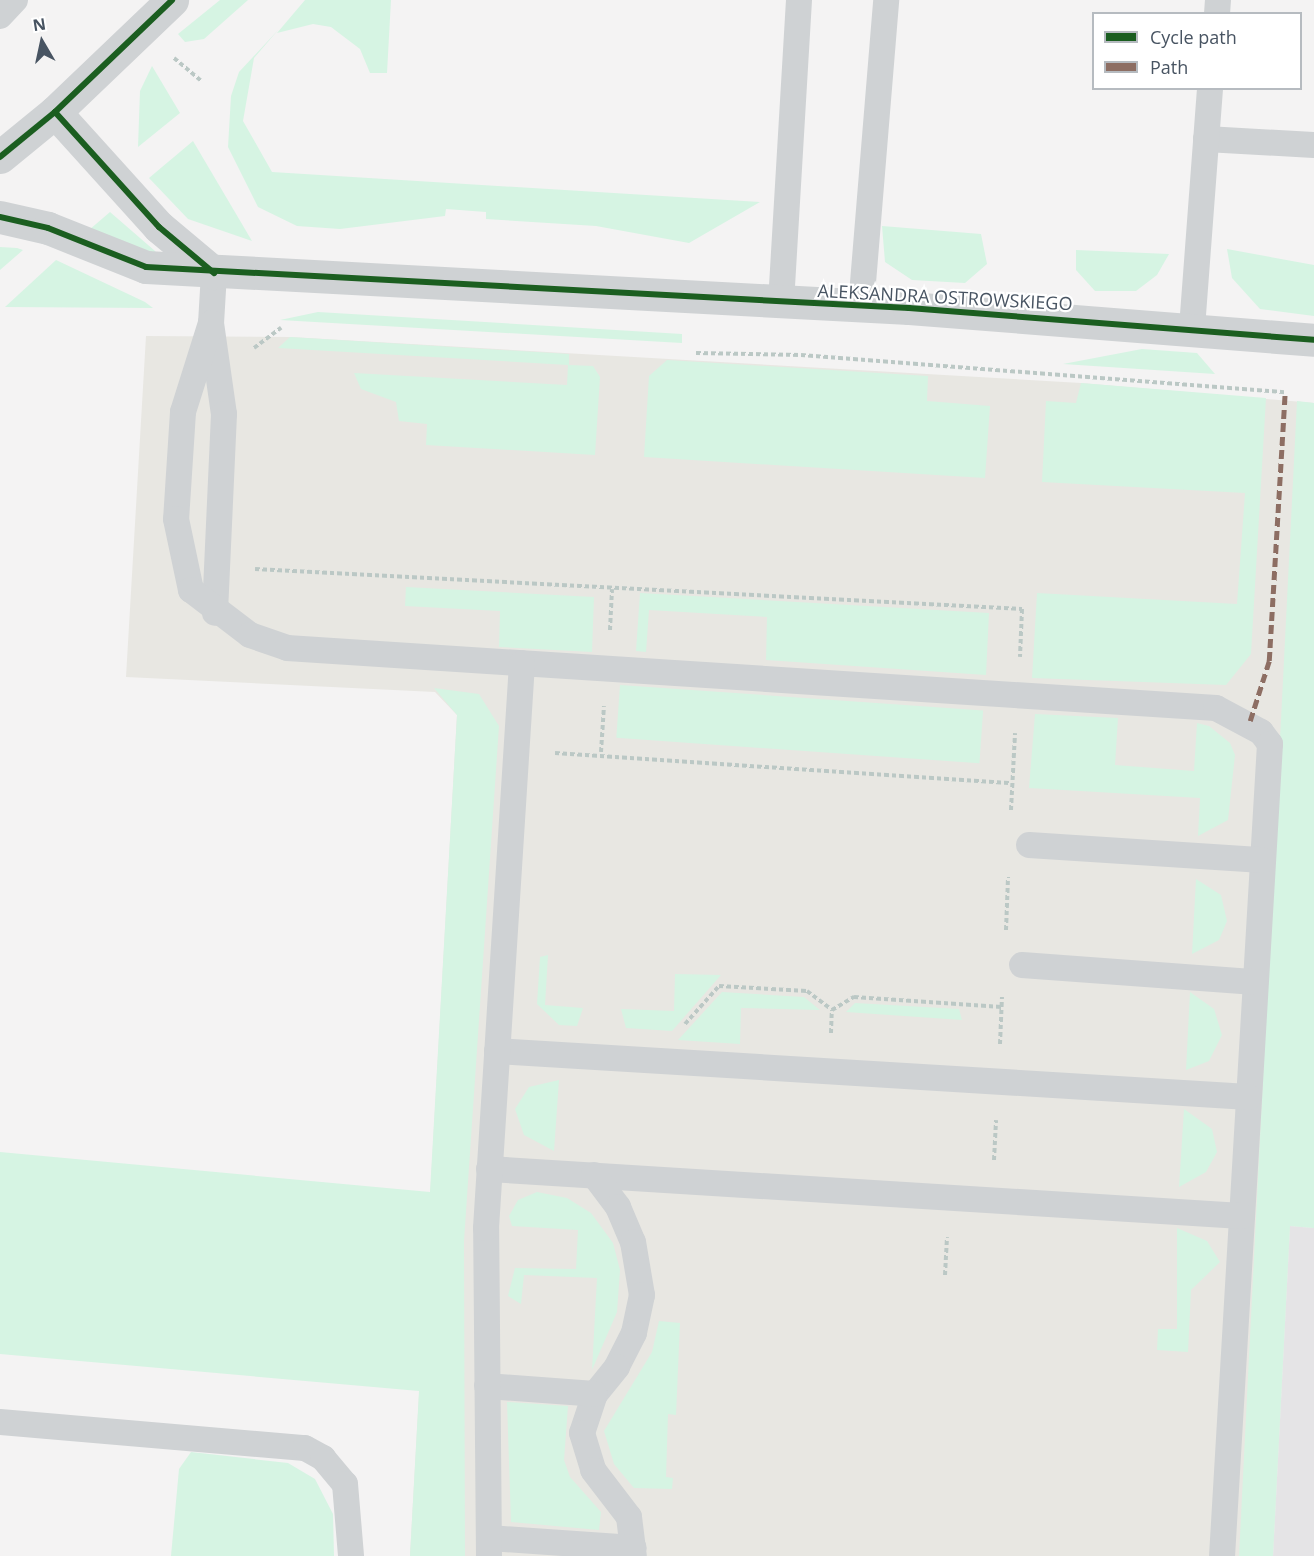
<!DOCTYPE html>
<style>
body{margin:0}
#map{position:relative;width:1314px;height:1556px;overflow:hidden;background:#f4f3f3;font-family:"Open Sans",sans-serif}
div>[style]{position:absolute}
.commercial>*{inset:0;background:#e8e7e2}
.education>*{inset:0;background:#e5e4e6}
.green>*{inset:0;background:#d6f4e3;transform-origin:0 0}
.path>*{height:4px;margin-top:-2px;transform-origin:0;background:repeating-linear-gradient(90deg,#bbc8c5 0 4.5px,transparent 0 7.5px)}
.service>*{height:26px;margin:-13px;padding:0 13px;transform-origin:13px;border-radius:13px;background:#cfd2d4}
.tertiary>*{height:33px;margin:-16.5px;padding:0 16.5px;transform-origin:16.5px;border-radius:16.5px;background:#cfd2d4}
.quiet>*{height:4.5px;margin-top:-2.25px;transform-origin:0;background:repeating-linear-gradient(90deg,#8d6e63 0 9px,transparent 0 13.5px)}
.cycleway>*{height:6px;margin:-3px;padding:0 3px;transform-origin:3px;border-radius:3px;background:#1b5e20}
span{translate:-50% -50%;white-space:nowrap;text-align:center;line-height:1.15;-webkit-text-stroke:4.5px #fff;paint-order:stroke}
.street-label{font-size:18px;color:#485462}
.legend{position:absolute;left:1092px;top:12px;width:210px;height:78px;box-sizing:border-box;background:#fff;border:2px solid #b6bbc0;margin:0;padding:8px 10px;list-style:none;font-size:18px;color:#485462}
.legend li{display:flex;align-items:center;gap:12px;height:30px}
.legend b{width:30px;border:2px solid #b6bbc0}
.north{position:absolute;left:12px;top:12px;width:60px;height:60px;-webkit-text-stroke:4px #fff;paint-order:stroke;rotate:351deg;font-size:16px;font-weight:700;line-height:24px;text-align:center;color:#485462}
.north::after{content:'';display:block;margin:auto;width:21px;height:27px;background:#485462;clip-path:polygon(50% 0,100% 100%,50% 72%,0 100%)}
</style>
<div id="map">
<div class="commercial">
<div style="clip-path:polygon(146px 336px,290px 337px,1081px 383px,1314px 403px,1314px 1228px,1290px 1226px,1273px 1556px,410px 1556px,457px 715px,435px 692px,126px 677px)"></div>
</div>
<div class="education">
<div style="clip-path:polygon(1290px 1226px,1314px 1228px,1314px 1556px,1273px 1556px)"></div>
</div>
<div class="green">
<div style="clip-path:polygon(220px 0,248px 0,204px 39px,185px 42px,178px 34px)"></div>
<div style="clip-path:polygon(305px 0,391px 0,387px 73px,370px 73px,360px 49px,331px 27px,313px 24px,277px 33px)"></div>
<div style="clip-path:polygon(279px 29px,254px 58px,243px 121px,272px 172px,760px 202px,689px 243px,596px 226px,486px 219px,486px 212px,446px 209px,445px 216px,340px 229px,297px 226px,258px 207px,228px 147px,231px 96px,239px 72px)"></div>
<div style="clip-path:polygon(152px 66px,180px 113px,138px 147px,140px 91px)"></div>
<div style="clip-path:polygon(193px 141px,252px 241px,188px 219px,149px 178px)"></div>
<div style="clip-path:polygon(110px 212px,155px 251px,157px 254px,89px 230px)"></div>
<div style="clip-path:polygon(882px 226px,981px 234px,987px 264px,965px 283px,912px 280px,885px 262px)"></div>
<div style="clip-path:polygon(0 247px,17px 248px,23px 250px,0 270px)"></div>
<div style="clip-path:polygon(1227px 249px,1314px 265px,1314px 316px,1260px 309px,1232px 278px)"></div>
<div style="clip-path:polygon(1076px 250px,1169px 254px,1157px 275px,1136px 291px,1095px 291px,1076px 270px)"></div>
<div style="clip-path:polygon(56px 260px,145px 302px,153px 308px,5px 307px)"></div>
<div style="clip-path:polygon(318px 312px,682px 334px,682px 343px,280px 320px)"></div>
<div style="clip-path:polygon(290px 337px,569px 354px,569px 365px,593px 366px,600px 377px,595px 455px,426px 445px,427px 424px,399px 421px,396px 402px,361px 389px,354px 373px,567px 385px,568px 365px,278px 348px)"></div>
<div style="clip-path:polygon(1142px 349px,1197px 353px,1215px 374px,1063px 364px)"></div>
<div style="clip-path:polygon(667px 360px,928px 376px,927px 401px,990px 406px,985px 478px,644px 457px,649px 376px)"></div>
<div style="clip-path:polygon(1081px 383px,1266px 398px,1251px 654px,1226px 685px,1032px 678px,1037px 593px,1237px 604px,1245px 493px,1042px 482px,1046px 401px,1076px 403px)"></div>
<div style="clip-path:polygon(1297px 401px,1314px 403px,1314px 1228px,1290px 1226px,1273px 1556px,1239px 1556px)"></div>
<div style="clip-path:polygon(406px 587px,594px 597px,592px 652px,499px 647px,500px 611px,405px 606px)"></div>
<div style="clip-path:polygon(640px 593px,989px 613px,986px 675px,766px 660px,767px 617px,649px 610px,646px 652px,636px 651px)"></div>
<div style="left:620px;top:685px;width:364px;height:53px;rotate:4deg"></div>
<div style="clip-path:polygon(434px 688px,479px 694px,499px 726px,464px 1241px,465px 1556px,410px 1556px,419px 1391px,0 1354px,0 1152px,430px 1192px,457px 715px)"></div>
<div style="clip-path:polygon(1035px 714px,1118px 718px,1115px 765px,1194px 771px,1197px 723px,1209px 726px,1230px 743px,1235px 755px,1228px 820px,1198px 836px,1200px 798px,1029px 788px)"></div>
<div style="clip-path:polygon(1196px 879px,1221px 895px,1227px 921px,1219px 940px,1192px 954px)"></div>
<div style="clip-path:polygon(548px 955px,545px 1005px,583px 1008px,577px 1026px,559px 1025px,537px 1004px,540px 957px)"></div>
<div style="clip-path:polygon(675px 974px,721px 975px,672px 1031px,626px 1028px,621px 1009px,674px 1011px)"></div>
<div style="clip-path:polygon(722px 992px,804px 997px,820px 1010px,741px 1008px,740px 1044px,678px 1040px)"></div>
<div style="clip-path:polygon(1190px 992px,1214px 1009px,1222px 1035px,1209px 1061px,1186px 1070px)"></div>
<div style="clip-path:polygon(855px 1003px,959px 1009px,962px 1020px,846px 1012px)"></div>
<div style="clip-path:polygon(559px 1080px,554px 1151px,524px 1135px,515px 1109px,529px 1087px)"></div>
<div style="clip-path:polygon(1184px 1109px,1212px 1129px,1217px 1152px,1206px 1172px,1179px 1187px)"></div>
<div style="clip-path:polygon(537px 1192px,567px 1198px,591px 1213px,613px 1243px,620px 1270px,617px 1312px,592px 1370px,597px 1278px,524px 1275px,521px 1304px,508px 1296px,515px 1268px,576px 1269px,578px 1230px,512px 1226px,509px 1216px,518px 1200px)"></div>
<div style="clip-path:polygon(1177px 1228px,1207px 1241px,1220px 1262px,1191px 1290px,1188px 1352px,1157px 1350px,1158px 1329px,1177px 1329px)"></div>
<div style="clip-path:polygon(659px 1321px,680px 1323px,676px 1415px,668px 1414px,666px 1477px,673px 1478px,672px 1489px,634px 1488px,614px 1464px,604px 1431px,652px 1352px)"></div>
<div style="clip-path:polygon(507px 1402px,568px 1406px,564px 1460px,570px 1477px,601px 1512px,599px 1530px,511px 1522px)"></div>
<div style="clip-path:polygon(191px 1452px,288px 1463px,315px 1479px,333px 1514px,334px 1556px,171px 1556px,179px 1469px)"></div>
</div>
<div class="path">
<div style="left:174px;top:58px;width:35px;rotate:40deg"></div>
<div style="left:254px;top:348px;width:34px;rotate:-37deg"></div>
<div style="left:696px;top:353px;width:105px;rotate:1.1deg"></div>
<div style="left:801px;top:355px;width:485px;rotate:4.4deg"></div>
<div style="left:255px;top:569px;width:768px;rotate:2.99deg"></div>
<div style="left:1022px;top:609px;width:48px;rotate:92.4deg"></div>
<div style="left:610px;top:630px;width:41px;rotate:-87.2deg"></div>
<div style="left:601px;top:752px;width:46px;rotate:-86.3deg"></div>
<div style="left:555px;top:753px;width:458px;rotate:3.8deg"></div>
<div style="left:1011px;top:810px;width:77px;rotate:-87deg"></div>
<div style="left:1006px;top:930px;width:53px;rotate:-87.8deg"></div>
<div style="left:685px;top:1024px;width:51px;rotate:-48.2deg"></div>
<div style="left:719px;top:986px;width:88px;rotate:3.3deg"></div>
<div style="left:807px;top:991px;width:31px;rotate:37deg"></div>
<div style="left:832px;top:1010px;width:26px;rotate:-31deg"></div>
<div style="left:854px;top:997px;width:148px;rotate:3.9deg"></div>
<div style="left:831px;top:1033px;width:23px;rotate:-88deg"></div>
<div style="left:1000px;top:1044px;width:47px;rotate:-87.6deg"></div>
<div style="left:994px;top:1160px;width:40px;rotate:-87.1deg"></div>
<div style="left:945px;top:1275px;width:38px;rotate:-87deg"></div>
</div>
<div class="service">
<div style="left:1217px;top:14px;width:14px;rotate:-86deg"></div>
<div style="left:0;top:16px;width:22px;rotate:-47deg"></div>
<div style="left:1206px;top:139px;width:108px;rotate:3.2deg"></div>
<div style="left:214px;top:273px;width:50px;rotate:93.4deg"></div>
<div style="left:211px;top:323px;width:92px;rotate:81.9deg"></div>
<div style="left:224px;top:414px;width:199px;rotate:92.6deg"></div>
<div style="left:781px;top:303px;width:304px;rotate:-86.6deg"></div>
<div style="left:861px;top:307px;width:308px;rotate:-85.3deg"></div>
<div style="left:211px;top:323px;width:93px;rotate:107.5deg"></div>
<div style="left:183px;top:412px;width:107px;rotate:93.7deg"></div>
<div style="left:176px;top:519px;width:73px;rotate:78.1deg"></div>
<div style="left:191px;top:590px;width:74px;rotate:37.3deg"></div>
<div style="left:250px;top:635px;width:39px;rotate:19deg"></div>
<div style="left:287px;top:648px;width:931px;rotate:3.7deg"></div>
<div style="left:1216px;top:708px;width:51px;rotate:28.1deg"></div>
<div style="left:1261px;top:732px;width:15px;rotate:53deg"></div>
<div style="left:1270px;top:744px;width:813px;rotate:93.38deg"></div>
<div style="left:1192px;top:328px;width:241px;rotate:-85.7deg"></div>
<div style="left:1029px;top:845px;width:234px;rotate:3.7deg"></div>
<div style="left:1022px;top:965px;width:234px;rotate:4.2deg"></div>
<div style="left:497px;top:1051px;width:753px;rotate:3.5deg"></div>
<div style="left:489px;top:1169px;width:754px;rotate:3.57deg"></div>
<div style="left:594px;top:1175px;width:40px;rotate:53deg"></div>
<div style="left:618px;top:1207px;width:38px;rotate:67deg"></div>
<div style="left:633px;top:1242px;width:54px;rotate:80.4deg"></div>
<div style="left:642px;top:1295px;width:39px;rotate:102deg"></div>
<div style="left:634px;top:1333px;width:38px;rotate:117deg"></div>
<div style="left:617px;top:1367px;width:35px;rotate:129deg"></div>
<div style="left:595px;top:1394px;width:41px;rotate:108.4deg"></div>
<div style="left:582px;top:1433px;width:39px;rotate:73deg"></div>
<div style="left:593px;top:1470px;width:59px;rotate:52.5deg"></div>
<div style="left:629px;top:1517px;width:39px;rotate:83deg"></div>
<div style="left:487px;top:1386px;width:108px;rotate:4.2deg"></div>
<div style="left:0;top:1422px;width:306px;rotate:4.9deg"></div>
<div style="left:305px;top:1448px;width:21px;rotate:29deg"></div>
<div style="left:323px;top:1458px;width:34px;rotate:50deg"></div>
<div style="left:345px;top:1484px;width:72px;rotate:85.2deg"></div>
<div style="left:489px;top:1538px;width:145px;rotate:3.9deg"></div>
<div style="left:489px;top:1556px;width:328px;rotate:-90.5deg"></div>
<div style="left:486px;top:1228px;width:566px;rotate:-86.35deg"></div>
</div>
<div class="tertiary">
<div style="left:55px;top:112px;width:155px;rotate:47.9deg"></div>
<div style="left:159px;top:227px;width:72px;rotate:39.9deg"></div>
<div style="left:0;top:157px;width:71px;rotate:-39.3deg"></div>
<div style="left:55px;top:112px;width:162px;rotate:-43.7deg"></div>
<div style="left:0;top:217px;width:49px;rotate:12.9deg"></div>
<div style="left:48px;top:228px;width:105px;rotate:21.7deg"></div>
<div style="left:146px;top:267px;width:764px;rotate:3.08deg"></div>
<div style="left:909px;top:308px;width:406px;rotate:4.5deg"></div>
</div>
<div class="quiet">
<div style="left:1250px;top:721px;width:63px;rotate:-72.4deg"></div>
<div style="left:1269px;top:661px;width:269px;rotate:-86.6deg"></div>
</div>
<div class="cycleway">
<div style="left:55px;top:112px;width:155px;rotate:47.9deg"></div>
<div style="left:159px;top:227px;width:72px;rotate:39.9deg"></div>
<div style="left:0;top:157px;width:71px;rotate:-39.3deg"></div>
<div style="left:55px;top:112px;width:162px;rotate:-43.7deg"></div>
<div style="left:0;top:217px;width:49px;rotate:12.9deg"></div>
<div style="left:48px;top:228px;width:105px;rotate:21.7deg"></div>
<div style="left:146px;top:267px;width:764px;rotate:3.08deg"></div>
<div style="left:909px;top:308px;width:406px;rotate:4.5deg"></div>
</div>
<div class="street-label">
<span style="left:945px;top:297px;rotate:3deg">ALEKSANDRA OSTROWSKIEGO</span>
</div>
<ul class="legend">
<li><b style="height:8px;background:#1b5e20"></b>Cycle path</li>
<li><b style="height:8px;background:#8d6e63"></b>Path</li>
</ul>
<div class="north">N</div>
</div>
